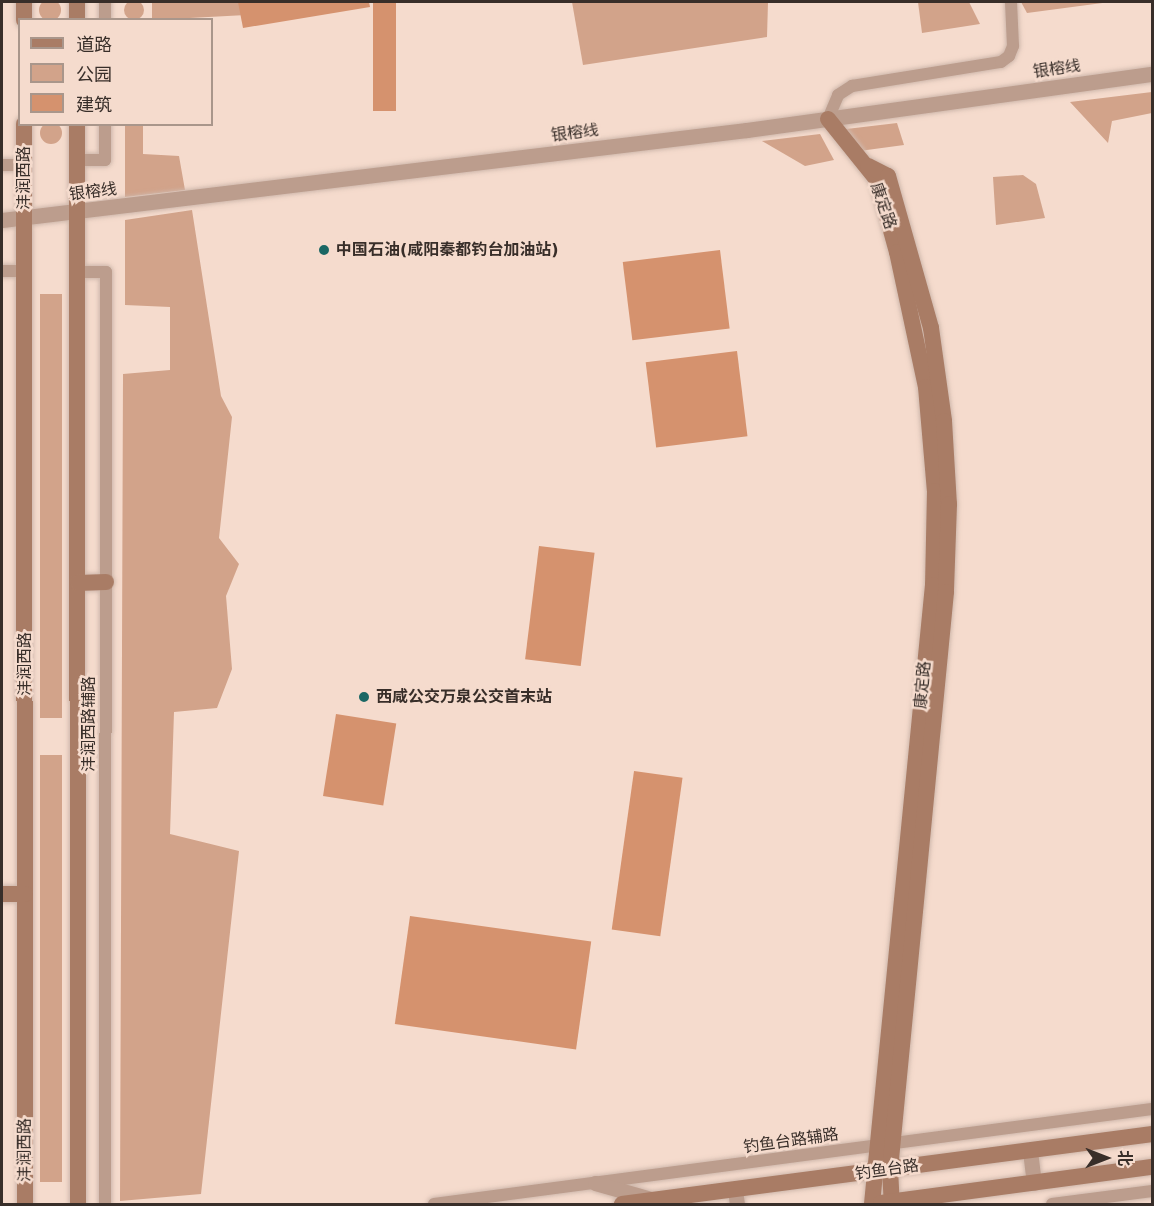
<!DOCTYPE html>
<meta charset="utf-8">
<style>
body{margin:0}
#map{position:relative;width:1154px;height:1206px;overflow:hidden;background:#f5dbcd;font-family:"DejaVu Sans","Noto Sans SC",sans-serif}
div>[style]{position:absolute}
.green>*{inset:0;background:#d2a38a;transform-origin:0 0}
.round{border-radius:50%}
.building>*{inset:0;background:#d5926e;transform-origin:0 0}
.roads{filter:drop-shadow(0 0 2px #cfb8ac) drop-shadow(0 0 2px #cfb8ac)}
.minor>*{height:12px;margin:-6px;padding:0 6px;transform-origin:6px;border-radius:6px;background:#bc9d8d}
.tertiary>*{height:15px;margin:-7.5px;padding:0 7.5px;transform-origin:7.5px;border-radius:7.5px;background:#bc9d8d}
.secondary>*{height:16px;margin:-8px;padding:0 8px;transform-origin:8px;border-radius:8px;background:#a97c65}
.dots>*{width:16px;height:16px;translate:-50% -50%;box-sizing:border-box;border:3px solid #f5dbcd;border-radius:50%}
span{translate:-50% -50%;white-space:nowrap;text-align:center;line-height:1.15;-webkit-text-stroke:5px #f5dbcd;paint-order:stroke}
.street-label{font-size:16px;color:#382e29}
.poi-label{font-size:16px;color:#382e29;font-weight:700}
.left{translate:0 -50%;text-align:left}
.frame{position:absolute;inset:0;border:3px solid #382e29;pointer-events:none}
.legend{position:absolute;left:18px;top:18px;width:195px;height:108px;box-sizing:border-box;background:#f5dbcd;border:2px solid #a9968b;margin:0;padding:8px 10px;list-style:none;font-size:18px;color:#382e29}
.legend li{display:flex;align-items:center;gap:12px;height:30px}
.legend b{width:30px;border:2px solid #a9968b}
.north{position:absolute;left:1076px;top:1128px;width:60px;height:60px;-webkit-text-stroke:4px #f5dbcd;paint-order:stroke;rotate:90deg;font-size:16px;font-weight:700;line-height:24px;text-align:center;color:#382e29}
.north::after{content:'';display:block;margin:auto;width:21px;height:27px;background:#382e29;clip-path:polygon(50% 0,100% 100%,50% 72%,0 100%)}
</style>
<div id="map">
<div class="green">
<div class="round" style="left:39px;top:-1px;width:22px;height:22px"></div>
<div class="round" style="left:124px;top:0;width:20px;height:20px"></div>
<div style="clip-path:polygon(152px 2px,244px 2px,246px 15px,152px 20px)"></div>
<div style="clip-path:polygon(572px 2px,768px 2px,767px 37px,583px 65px)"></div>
<div style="clip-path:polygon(918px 2px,969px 2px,980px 24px,922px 33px)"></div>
<div style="clip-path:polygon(1021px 2px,1110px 2px,1027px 13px)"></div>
<div style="clip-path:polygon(1152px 92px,1152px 113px,1112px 121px,1108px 143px,1070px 102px)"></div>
<div class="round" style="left:40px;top:122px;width:22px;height:22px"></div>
<div style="clip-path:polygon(897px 123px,904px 145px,852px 152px,838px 130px)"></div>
<div style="clip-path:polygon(125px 125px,143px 125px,143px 154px,179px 156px,185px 190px,125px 197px)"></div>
<div style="clip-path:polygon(820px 134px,834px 160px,805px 166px,762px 141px)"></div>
<div style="clip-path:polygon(1023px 175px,1036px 184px,1045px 218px,996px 225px,993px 177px)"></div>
<div style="clip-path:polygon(192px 210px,221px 396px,232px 417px,219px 538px,239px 564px,226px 596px,232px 669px,217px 708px,174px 712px,170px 834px,239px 851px,201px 1194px,120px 1201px,123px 374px,170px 370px,170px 307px,125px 305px,125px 220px)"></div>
<div style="left:40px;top:294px;width:22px;height:424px"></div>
<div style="left:40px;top:755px;width:22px;height:427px"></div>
</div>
<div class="building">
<div style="clip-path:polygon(238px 2px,369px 2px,370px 7px,243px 28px)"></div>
<div style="left:373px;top:2px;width:23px;height:109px"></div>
<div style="left:720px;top:250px;width:79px;height:98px;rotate:83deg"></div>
<div style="left:737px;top:351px;width:86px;height:92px;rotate:83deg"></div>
<div style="left:539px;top:546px;width:56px;height:114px;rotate:7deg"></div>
<div style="left:336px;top:714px;width:61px;height:83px;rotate:9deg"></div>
<div style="left:634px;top:771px;width:49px;height:160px;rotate:8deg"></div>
<div style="left:410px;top:916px;width:183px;height:109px;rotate:8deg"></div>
</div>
<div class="roads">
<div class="minor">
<div style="left:105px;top:2px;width:18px;rotate:90deg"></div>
<div style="left:828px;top:119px;width:26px;rotate:-67deg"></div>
<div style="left:838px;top:95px;width:17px;rotate:-33deg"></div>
<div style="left:852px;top:86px;width:151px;rotate:-9.2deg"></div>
<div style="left:1001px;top:62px;width:10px;rotate:-37deg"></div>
<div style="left:1009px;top:56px;width:11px;rotate:-68deg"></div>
<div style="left:1013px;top:46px;width:44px;rotate:-92.6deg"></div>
<div style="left:77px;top:160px;width:28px"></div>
<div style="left:105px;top:160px;width:36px;rotate:-90deg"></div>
<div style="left:2px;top:165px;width:22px"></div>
<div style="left:2px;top:271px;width:22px"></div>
<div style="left:77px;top:272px;width:29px"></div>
<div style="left:106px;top:272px;width:932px;rotate:90.06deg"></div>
<div style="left:434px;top:1204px;width:724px;rotate:-7.54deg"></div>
<div style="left:1052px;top:1204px;width:101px;rotate:-7.4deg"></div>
</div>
<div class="tertiary">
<div style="left:2px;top:220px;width:750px;rotate:-6.89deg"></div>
<div style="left:747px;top:130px;width:409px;rotate:-7.9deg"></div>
<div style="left:1030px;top:1151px;width:32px;rotate:83deg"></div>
<div style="left:595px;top:1183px;width:58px;rotate:15.9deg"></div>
<div style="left:735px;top:1190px;width:14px;rotate:82deg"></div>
</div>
<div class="secondary">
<div style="left:24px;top:2px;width:18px;rotate:90deg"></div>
<div style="left:77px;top:2px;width:18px;rotate:90deg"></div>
<div style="left:828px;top:119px;width:78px;rotate:51.2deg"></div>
<div style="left:877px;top:180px;width:75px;rotate:74.5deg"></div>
<div style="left:897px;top:252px;width:138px;rotate:77.9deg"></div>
<div style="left:926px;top:387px;width:104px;rotate:85.1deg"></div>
<div style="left:935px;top:491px;width:94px;rotate:91.2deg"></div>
<div style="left:933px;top:585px;width:622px;rotate:95.63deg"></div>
<div style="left:24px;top:124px;width:1080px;rotate:89.95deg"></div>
<div style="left:77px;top:124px;width:1080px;rotate:89.95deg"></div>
<div style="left:868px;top:166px;width:22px;rotate:27deg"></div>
<div style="left:888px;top:176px;width:158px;rotate:74.2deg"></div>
<div style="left:931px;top:328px;width:94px;rotate:82deg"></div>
<div style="left:944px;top:421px;width:83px;rotate:86.6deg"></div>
<div style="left:949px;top:504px;width:88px;rotate:92deg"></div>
<div style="left:946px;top:592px;width:580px;rotate:95.54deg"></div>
<div style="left:890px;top:1169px;width:35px;rotate:87deg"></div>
<div style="left:78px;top:583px;width:28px;rotate:-2deg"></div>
<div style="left:2px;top:894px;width:23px"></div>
<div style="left:881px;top:1203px;width:273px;rotate:-7.6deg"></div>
<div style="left:622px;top:1204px;width:535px;rotate:-7.52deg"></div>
</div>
</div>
<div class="dots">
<div style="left:324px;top:250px;background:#1a6764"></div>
<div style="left:364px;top:697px;background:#1a6764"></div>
</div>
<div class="street-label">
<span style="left:1057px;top:69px;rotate:-8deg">银榕线</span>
<span style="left:575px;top:133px;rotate:-7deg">银榕线</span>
<span style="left:24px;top:178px;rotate:-90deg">沣润西路</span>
<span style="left:93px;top:192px;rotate:-7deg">银榕线</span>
<span style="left:883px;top:206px;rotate:71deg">康定路</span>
<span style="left:25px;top:664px;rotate:-90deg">沣润西路</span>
<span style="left:923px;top:685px;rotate:-85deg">康定路</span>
<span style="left:89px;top:724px;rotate:-90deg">沣润西路辅路</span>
<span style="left:791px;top:1141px;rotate:-8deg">钓鱼台路辅路</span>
<span style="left:25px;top:1150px;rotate:-90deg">沣润西路</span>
<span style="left:887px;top:1170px;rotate:-8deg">钓鱼台路</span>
</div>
<div class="poi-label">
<span class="left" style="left:336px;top:250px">中国石油(咸阳秦都钓台加油站)</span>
<span class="left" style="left:376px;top:697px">西咸公交万泉公交首末站</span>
</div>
<div class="frame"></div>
<ul class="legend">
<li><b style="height:8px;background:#a97c65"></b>道路</li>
<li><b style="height:16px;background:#d2a38a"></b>公园</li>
<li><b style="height:16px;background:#d5926e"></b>建筑</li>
</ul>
<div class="north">北</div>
</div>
